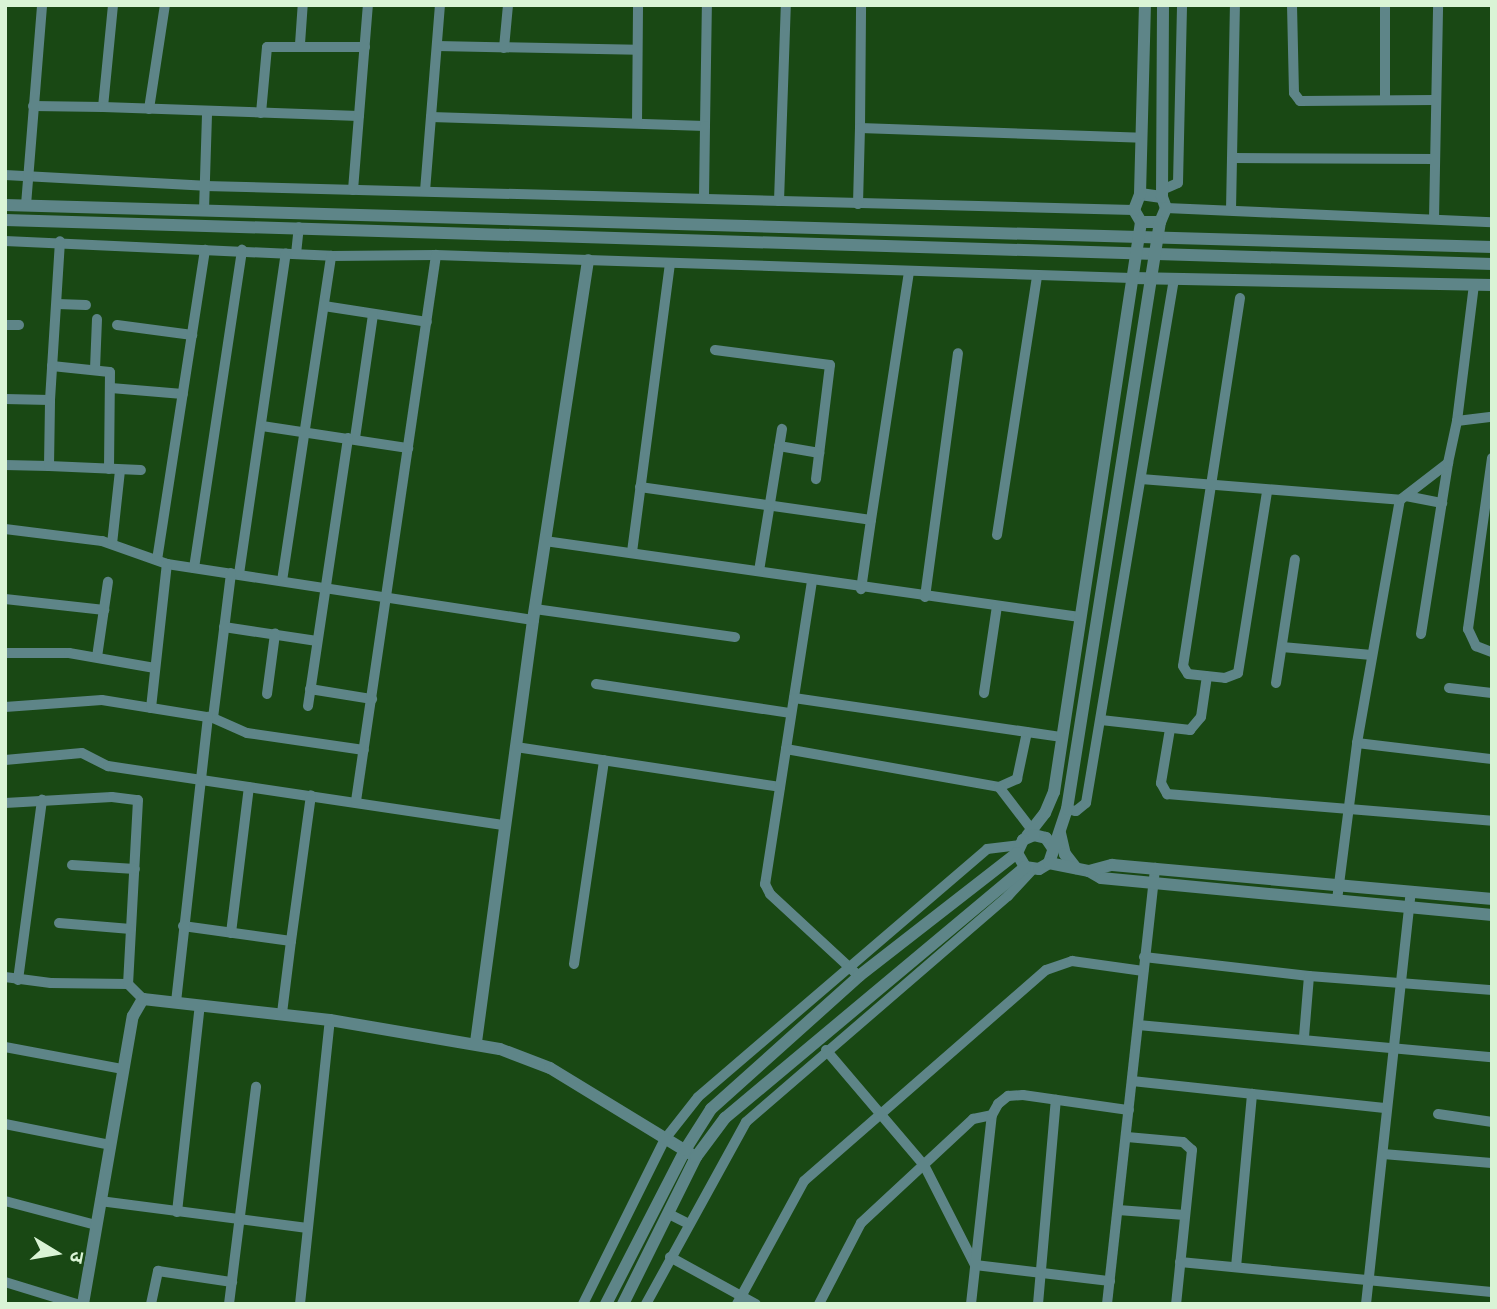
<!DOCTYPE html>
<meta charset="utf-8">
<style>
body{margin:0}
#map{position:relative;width:1497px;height:1309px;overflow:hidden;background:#194814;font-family:Jost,"Noto Sans Devanagari",sans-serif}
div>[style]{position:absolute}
.minor>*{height:10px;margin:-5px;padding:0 5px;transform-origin:5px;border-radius:5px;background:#5e8588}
.tertiary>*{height:12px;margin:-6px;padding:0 6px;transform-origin:6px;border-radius:6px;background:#5e8588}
span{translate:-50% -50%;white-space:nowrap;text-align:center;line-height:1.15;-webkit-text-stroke:6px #194814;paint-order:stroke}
.frame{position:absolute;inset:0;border:7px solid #daf4d6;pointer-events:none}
.north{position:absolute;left:21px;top:1218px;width:70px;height:70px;-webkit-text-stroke:5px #194814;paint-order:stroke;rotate:101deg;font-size:19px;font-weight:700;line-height:28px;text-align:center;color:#daf4d6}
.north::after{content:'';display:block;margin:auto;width:24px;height:32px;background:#daf4d6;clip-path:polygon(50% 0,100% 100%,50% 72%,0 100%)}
</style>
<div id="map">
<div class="minor">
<div style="left:1292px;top:5px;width:88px;rotate:88.7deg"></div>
<div style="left:1294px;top:93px;width:10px;rotate:53deg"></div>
<div style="left:1300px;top:101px;width:135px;rotate:-0.4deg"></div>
<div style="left:300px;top:44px;width:39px;rotate:-86deg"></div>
<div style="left:437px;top:46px;width:200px;rotate:1.1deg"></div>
<div style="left:504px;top:48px;width:43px;rotate:-84.7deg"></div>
<div style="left:1385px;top:99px;width:94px;rotate:-90deg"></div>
<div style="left:33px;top:106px;width:70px;rotate:0.8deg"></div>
<div style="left:103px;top:107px;width:102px;rotate:-84.4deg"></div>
<div style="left:103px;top:107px;width:256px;rotate:2deg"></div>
<div style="left:149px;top:109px;width:105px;rotate:-81.3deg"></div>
<div style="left:261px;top:113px;width:66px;rotate:-84.8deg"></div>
<div style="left:267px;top:47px;width:98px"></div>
<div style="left:431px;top:117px;width:274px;rotate:1.9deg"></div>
<div style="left:705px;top:126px;width:121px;rotate:-89.1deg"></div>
<div style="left:637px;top:123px;width:118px;rotate:-89.5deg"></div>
<div style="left:860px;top:128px;width:123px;rotate:-89.5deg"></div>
<div style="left:1233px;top:158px;width:202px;rotate:0.3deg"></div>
<div style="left:5px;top:175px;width:200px;rotate:3.1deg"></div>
<div style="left:205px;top:186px;width:929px;rotate:1.48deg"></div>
<div style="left:353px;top:190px;width:186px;rotate:-85.4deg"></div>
<div style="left:1162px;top:190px;width:17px;rotate:-24deg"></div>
<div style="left:1178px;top:183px;width:178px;rotate:-88.7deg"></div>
<div style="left:425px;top:191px;width:187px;rotate:-85.4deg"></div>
<div style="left:704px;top:198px;width:72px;rotate:-89.2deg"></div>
<div style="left:779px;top:201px;width:196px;rotate:-88deg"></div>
<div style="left:858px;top:204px;width:76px;rotate:-88.5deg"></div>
<div style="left:860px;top:128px;width:282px;rotate:2deg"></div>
<div style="left:26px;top:205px;width:201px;rotate:-85.4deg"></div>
<div style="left:1166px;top:208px;width:326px;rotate:2.5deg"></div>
<div style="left:204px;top:210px;width:98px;rotate:-88.2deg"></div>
<div style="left:1231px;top:210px;width:205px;rotate:-88.9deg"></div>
<div style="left:1434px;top:219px;width:214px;rotate:-88.9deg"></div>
<div style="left:5px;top:241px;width:326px;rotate:2.6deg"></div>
<div style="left:331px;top:256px;width:105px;rotate:-0.5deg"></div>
<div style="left:436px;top:255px;width:696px;rotate:1.89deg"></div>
<div style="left:296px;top:254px;width:27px;rotate:-84deg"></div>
<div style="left:1240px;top:298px;width:372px;rotate:98.8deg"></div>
<div style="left:1183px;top:666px;width:9px;rotate:58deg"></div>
<div style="left:1188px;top:674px;width:37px;rotate:6deg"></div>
<div style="left:1225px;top:678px;width:14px;rotate:-21deg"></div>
<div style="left:1238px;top:673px;width:183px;rotate:-80.9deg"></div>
<div style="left:57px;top:304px;width:29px;rotate:2deg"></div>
<div style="left:324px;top:306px;width:104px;rotate:8.8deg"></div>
<div style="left:5px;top:325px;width:14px"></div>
<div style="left:117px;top:325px;width:76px;rotate:7.6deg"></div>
<div style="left:715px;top:350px;width:116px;rotate:7.4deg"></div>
<div style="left:830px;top:365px;width:115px;rotate:97deg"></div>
<div style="left:52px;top:366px;width:58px;rotate:5.9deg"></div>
<div style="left:110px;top:372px;width:97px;rotate:90.6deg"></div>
<div style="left:95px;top:369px;width:50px;rotate:-87.7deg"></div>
<div style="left:111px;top:388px;width:72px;rotate:4.8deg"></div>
<div style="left:5px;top:399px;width:45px;rotate:1.3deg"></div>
<div style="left:50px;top:400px;width:159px;rotate:-86.4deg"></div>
<div style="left:1457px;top:421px;width:137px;rotate:-82.9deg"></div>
<div style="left:262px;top:426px;width:148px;rotate:8.6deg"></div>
<div style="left:355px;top:438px;width:125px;rotate:-81.7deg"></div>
<div style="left:779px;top:446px;width:41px;rotate:9.9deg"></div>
<div style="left:1492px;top:458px;width:173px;rotate:98deg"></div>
<div style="left:1468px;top:629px;width:19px;rotate:65deg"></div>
<div style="left:1476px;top:646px;width:17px;rotate:21deg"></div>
<div style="left:5px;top:465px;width:44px;rotate:1.3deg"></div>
<div style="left:49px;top:466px;width:66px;rotate:-89.1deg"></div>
<div style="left:49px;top:466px;width:92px;rotate:2.5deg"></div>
<div style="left:1141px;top:479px;width:260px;rotate:4.6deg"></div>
<div style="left:640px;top:487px;width:233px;rotate:8.1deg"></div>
<div style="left:871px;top:520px;width:70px;rotate:98.2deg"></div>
<div style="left:1406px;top:496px;width:37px;rotate:11deg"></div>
<div style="left:871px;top:520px;width:251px;rotate:-81.3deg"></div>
<div style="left:5px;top:529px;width:98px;rotate:7.1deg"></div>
<div style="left:102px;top:541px;width:69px;rotate:19.5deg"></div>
<div style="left:167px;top:564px;width:370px;rotate:8.7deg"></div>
<div style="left:997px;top:535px;width:261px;rotate:-81.2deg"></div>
<div style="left:545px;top:541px;width:540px;rotate:8.09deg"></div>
<div style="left:112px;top:544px;width:74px;rotate:-83.8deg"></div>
<div style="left:632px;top:552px;width:291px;rotate:-82.5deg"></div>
<div style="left:157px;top:560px;width:314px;rotate:-81.2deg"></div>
<div style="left:194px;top:568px;width:322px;rotate:-81.4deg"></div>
<div style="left:759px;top:571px;width:144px;rotate:-80.8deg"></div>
<div style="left:239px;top:574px;width:324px;rotate:-81.7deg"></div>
<div style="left:282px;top:581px;width:329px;rotate:-81.4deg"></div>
<div style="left:812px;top:581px;width:170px;rotate:98.8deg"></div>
<div style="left:786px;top:749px;width:216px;rotate:10.1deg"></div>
<div style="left:999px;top:787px;width:20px;rotate:-24deg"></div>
<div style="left:1017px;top:779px;width:48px;rotate:-78deg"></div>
<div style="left:925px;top:597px;width:246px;rotate:-82.3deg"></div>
<div style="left:5px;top:599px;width:100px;rotate:6.3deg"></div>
<div style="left:535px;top:609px;width:202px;rotate:8deg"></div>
<div style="left:224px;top:627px;width:94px;rotate:8.6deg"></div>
<div style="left:1421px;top:634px;width:173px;rotate:-81deg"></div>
<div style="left:1282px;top:647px;width:90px;rotate:5.1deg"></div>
<div style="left:5px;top:653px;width:64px"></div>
<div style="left:69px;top:653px;width:87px;rotate:9.9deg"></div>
<div style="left:97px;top:657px;width:76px;rotate:-81.7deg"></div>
<div style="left:1276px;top:683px;width:125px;rotate:-81.3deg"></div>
<div style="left:596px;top:684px;width:197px;rotate:8.5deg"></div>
<div style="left:1449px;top:688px;width:43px;rotate:6.6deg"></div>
<div style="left:310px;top:689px;width:63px;rotate:9.2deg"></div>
<div style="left:984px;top:693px;width:88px;rotate:-81.5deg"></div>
<div style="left:267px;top:694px;width:61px;rotate:-82.4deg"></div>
<div style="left:794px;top:698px;width:271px;rotate:8.3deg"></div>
<div style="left:308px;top:706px;width:271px;rotate:-81.5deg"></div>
<div style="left:5px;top:707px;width:97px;rotate:-4.1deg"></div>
<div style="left:102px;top:700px;width:112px;rotate:9.2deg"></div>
<div style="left:213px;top:718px;width:37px;rotate:24deg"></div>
<div style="left:247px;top:733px;width:118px;rotate:8.3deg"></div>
<div style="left:151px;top:708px;width:145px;rotate:-83.7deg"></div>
<div style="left:213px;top:718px;width:146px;rotate:-82.9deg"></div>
<div style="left:1101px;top:720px;width:90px;rotate:6.4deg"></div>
<div style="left:1190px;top:730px;width:17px;rotate:-50deg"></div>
<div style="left:1201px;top:717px;width:41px;rotate:-81.7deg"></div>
<div style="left:1170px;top:729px;width:55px;rotate:99.5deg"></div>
<div style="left:1161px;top:783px;width:13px;rotate:61deg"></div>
<div style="left:1167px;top:794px;width:326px;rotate:4.7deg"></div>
<div style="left:1357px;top:743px;width:136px;rotate:6.8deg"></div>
<div style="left:516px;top:747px;width:267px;rotate:8.6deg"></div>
<div style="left:786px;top:749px;width:137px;rotate:98.8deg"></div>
<div style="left:765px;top:884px;width:11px;rotate:63deg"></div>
<div style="left:770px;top:894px;width:121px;rotate:42.7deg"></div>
<div style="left:5px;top:760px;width:77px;rotate:-5.2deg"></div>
<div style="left:82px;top:753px;width:29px;rotate:27deg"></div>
<div style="left:108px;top:766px;width:401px;rotate:8.5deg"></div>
<div style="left:999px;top:787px;width:54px;rotate:52.5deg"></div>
<div style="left:356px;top:801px;width:552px;rotate:-81.66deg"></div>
<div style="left:5px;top:803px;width:107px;rotate:-3.2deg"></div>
<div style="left:112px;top:797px;width:26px;rotate:7deg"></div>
<div style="left:138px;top:800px;width:184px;rotate:93.1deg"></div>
<div style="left:1067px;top:809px;width:9px;rotate:13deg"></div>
<div style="left:1076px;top:811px;width:13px;rotate:-39deg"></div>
<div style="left:1086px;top:803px;width:531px;rotate:-80.47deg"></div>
<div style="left:72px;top:865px;width:63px;rotate:3.6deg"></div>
<div style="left:1337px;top:900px;width:158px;rotate:-82.7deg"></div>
<div style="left:1357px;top:743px;width:247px;rotate:-80deg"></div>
<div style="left:1400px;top:500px;width:61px;rotate:-37.6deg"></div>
<div style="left:1448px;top:463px;width:43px;rotate:-77.9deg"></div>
<div style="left:1457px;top:421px;width:35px;rotate:-7deg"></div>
<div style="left:59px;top:923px;width:72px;rotate:4.8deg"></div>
<div style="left:183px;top:926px;width:109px;rotate:7.9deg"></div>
<div style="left:291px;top:941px;width:73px;rotate:97.1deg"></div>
<div style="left:231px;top:933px;width:147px;rotate:-83deg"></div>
<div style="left:291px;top:941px;width:147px;rotate:-82.2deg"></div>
<div style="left:1144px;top:957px;width:166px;rotate:6.6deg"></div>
<div style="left:1309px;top:976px;width:61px;rotate:94.7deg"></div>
<div style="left:574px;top:964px;width:206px;rotate:-81.6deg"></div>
<div style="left:1309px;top:976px;width:184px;rotate:4.4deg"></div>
<div style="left:5px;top:977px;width:46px;rotate:7.4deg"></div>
<div style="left:51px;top:983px;width:77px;rotate:0.7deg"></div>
<div style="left:128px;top:984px;width:21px;rotate:45deg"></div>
<div style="left:18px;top:980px;width:182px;rotate:-82.4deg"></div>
<div style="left:176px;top:1002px;width:287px;rotate:-83.6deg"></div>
<div style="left:1138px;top:1025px;width:355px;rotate:5.2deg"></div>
<div style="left:5px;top:1047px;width:120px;rotate:10.6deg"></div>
<div style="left:826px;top:1050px;width:151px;rotate:49.6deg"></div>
<div style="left:924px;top:1165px;width:112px;rotate:63deg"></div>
<div style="left:975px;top:1265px;width:136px;rotate:6.8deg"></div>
<div style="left:1132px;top:1081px;width:254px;rotate:6.1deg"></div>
<div style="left:1438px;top:1114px;width:55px;rotate:8.4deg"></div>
<div style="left:5px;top:1124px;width:107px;rotate:11.3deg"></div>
<div style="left:1127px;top:1137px;width:56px;rotate:5.1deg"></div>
<div style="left:1183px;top:1142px;width:12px;rotate:42deg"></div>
<div style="left:1192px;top:1150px;width:155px;rotate:95.9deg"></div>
<div style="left:1383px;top:1154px;width:109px;rotate:4.7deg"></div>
<div style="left:5px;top:1201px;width:94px;rotate:14.8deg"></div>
<div style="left:100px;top:1201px;width:209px;rotate:7.4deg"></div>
<div style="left:1118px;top:1210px;width:67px;rotate:4.3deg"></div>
<div style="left:177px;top:1212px;width:208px;rotate:-83.7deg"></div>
<div style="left:669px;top:1214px;width:20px;rotate:27deg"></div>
<div style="left:670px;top:1257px;width:98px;rotate:28.7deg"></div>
<div style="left:1180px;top:1262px;width:313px;rotate:5.5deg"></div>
<div style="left:1236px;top:1267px;width:174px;rotate:-84.7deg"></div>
<div style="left:5px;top:1282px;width:75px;rotate:17deg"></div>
<div style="left:151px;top:1304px;width:34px;rotate:-78deg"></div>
<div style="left:158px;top:1271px;width:75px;rotate:8.5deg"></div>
<div style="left:229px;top:1304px;width:219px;rotate:-82.9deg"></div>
<div style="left:300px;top:1304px;width:286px;rotate:-84deg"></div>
<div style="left:583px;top:1304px;width:184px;rotate:-63.6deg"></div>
<div style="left:665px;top:1139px;width:53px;rotate:-51.8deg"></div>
<div style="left:698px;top:1097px;width:381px;rotate:-40.6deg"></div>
<div style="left:987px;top:849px;width:32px;rotate:-7deg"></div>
<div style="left:646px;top:1304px;width:208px;rotate:-61.2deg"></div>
<div style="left:746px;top:1122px;width:346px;rotate:-40.8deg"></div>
<div style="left:1008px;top:896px;width:37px;rotate:-47deg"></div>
<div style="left:737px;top:1304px;width:140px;rotate:-61.4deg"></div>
<div style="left:804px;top:1181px;width:321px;rotate:-41.1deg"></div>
<div style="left:1046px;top:970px;width:28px;rotate:-19deg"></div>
<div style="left:1072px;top:961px;width:72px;rotate:8deg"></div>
<div style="left:819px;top:1304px;width:91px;rotate:-62.6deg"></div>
<div style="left:861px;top:1223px;width:153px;rotate:-42.9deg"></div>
<div style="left:973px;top:1119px;width:19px;rotate:-12deg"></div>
<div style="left:971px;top:1304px;width:190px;rotate:-83.7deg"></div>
<div style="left:992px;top:1115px;width:13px;rotate:-61deg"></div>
<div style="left:998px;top:1104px;width:13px;rotate:-39deg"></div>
<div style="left:1008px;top:1096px;width:15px;rotate:-4deg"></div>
<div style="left:1023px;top:1095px;width:107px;rotate:8.1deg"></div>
<div style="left:1038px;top:1304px;width:205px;rotate:-85deg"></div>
<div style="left:1107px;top:1304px;width:439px;rotate:-83.7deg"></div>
<div style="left:1366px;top:1304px;width:415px;rotate:-83.8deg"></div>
</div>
<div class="tertiary">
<div style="left:1140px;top:194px;width:22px;rotate:8deg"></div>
<div style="left:1162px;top:197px;width:12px;rotate:70deg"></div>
<div style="left:1166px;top:208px;width:15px;rotate:113deg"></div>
<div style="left:1160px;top:222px;width:19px;rotate:180deg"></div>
<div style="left:1141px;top:222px;width:14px;rotate:-120deg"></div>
<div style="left:1134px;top:210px;width:17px;rotate:-69deg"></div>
<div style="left:1140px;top:194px;width:189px;rotate:-88.5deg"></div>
<div style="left:1162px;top:197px;width:192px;rotate:-89.7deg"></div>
<div style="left:5px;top:205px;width:1488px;rotate:1.62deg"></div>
<div style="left:5px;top:220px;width:1488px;rotate:1.69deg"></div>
<div style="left:1132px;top:278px;width:360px;rotate:1.1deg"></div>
<div style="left:1060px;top:833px;width:22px;rotate:77deg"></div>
<div style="left:1065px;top:854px;width:18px;rotate:52deg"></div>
<div style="left:1027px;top:836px;width:29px;rotate:-52deg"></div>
<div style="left:1045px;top:813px;width:23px;rotate:-67deg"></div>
<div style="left:1054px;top:792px;width:577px;rotate:-81.32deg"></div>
<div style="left:1052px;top:847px;width:11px;rotate:-124deg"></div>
<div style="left:1046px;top:838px;width:12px;rotate:-166deg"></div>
<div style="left:1034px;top:835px;width:12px;rotate:156deg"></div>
<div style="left:1023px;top:840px;width:14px;rotate:115deg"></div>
<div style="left:1017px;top:853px;width:16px;rotate:60deg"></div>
<div style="left:1025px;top:867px;width:14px;rotate:8deg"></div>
<div style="left:1039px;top:869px;width:12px;rotate:-31deg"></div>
<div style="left:1049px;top:863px;width:57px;rotate:-71.6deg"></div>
<div style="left:1067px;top:809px;width:594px;rotate:-81deg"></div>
<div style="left:1049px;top:863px;width:41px;rotate:11.3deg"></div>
<div style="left:1089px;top:871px;width:14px;rotate:30deg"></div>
<div style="left:1101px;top:878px;width:393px;rotate:5.4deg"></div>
<div style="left:1089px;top:871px;width:24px;rotate:-15deg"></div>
<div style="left:1112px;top:865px;width:382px;rotate:5.1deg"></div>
<div style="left:476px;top:1042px;width:426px;rotate:-82.3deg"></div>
<div style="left:533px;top:620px;width:364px;rotate:-81.3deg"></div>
<div style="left:83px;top:1304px;width:292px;rotate:-80.2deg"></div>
<div style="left:133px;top:1016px;width:20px;rotate:-60deg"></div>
<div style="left:143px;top:999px;width:188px;rotate:6.4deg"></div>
<div style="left:330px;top:1020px;width:172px;rotate:9.7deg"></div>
<div style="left:500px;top:1049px;width:53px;rotate:20.8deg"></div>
<div style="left:550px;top:1068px;width:171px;rotate:31.4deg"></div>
<div style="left:606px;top:1304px;width:173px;rotate:-62.8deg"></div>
<div style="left:685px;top:1150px;width:49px;rotate:-57.6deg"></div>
<div style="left:711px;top:1109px;width:199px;rotate:-41.9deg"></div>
<div style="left:859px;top:976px;width:200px;rotate:-37.9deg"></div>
<div style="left:623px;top:1304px;width:164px;rotate:-63.6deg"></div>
<div style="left:696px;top:1157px;width:49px;rotate:-53.4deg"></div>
<div style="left:725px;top:1118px;width:391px;rotate:-39.9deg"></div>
</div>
<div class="frame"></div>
<div class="north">उ</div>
</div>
